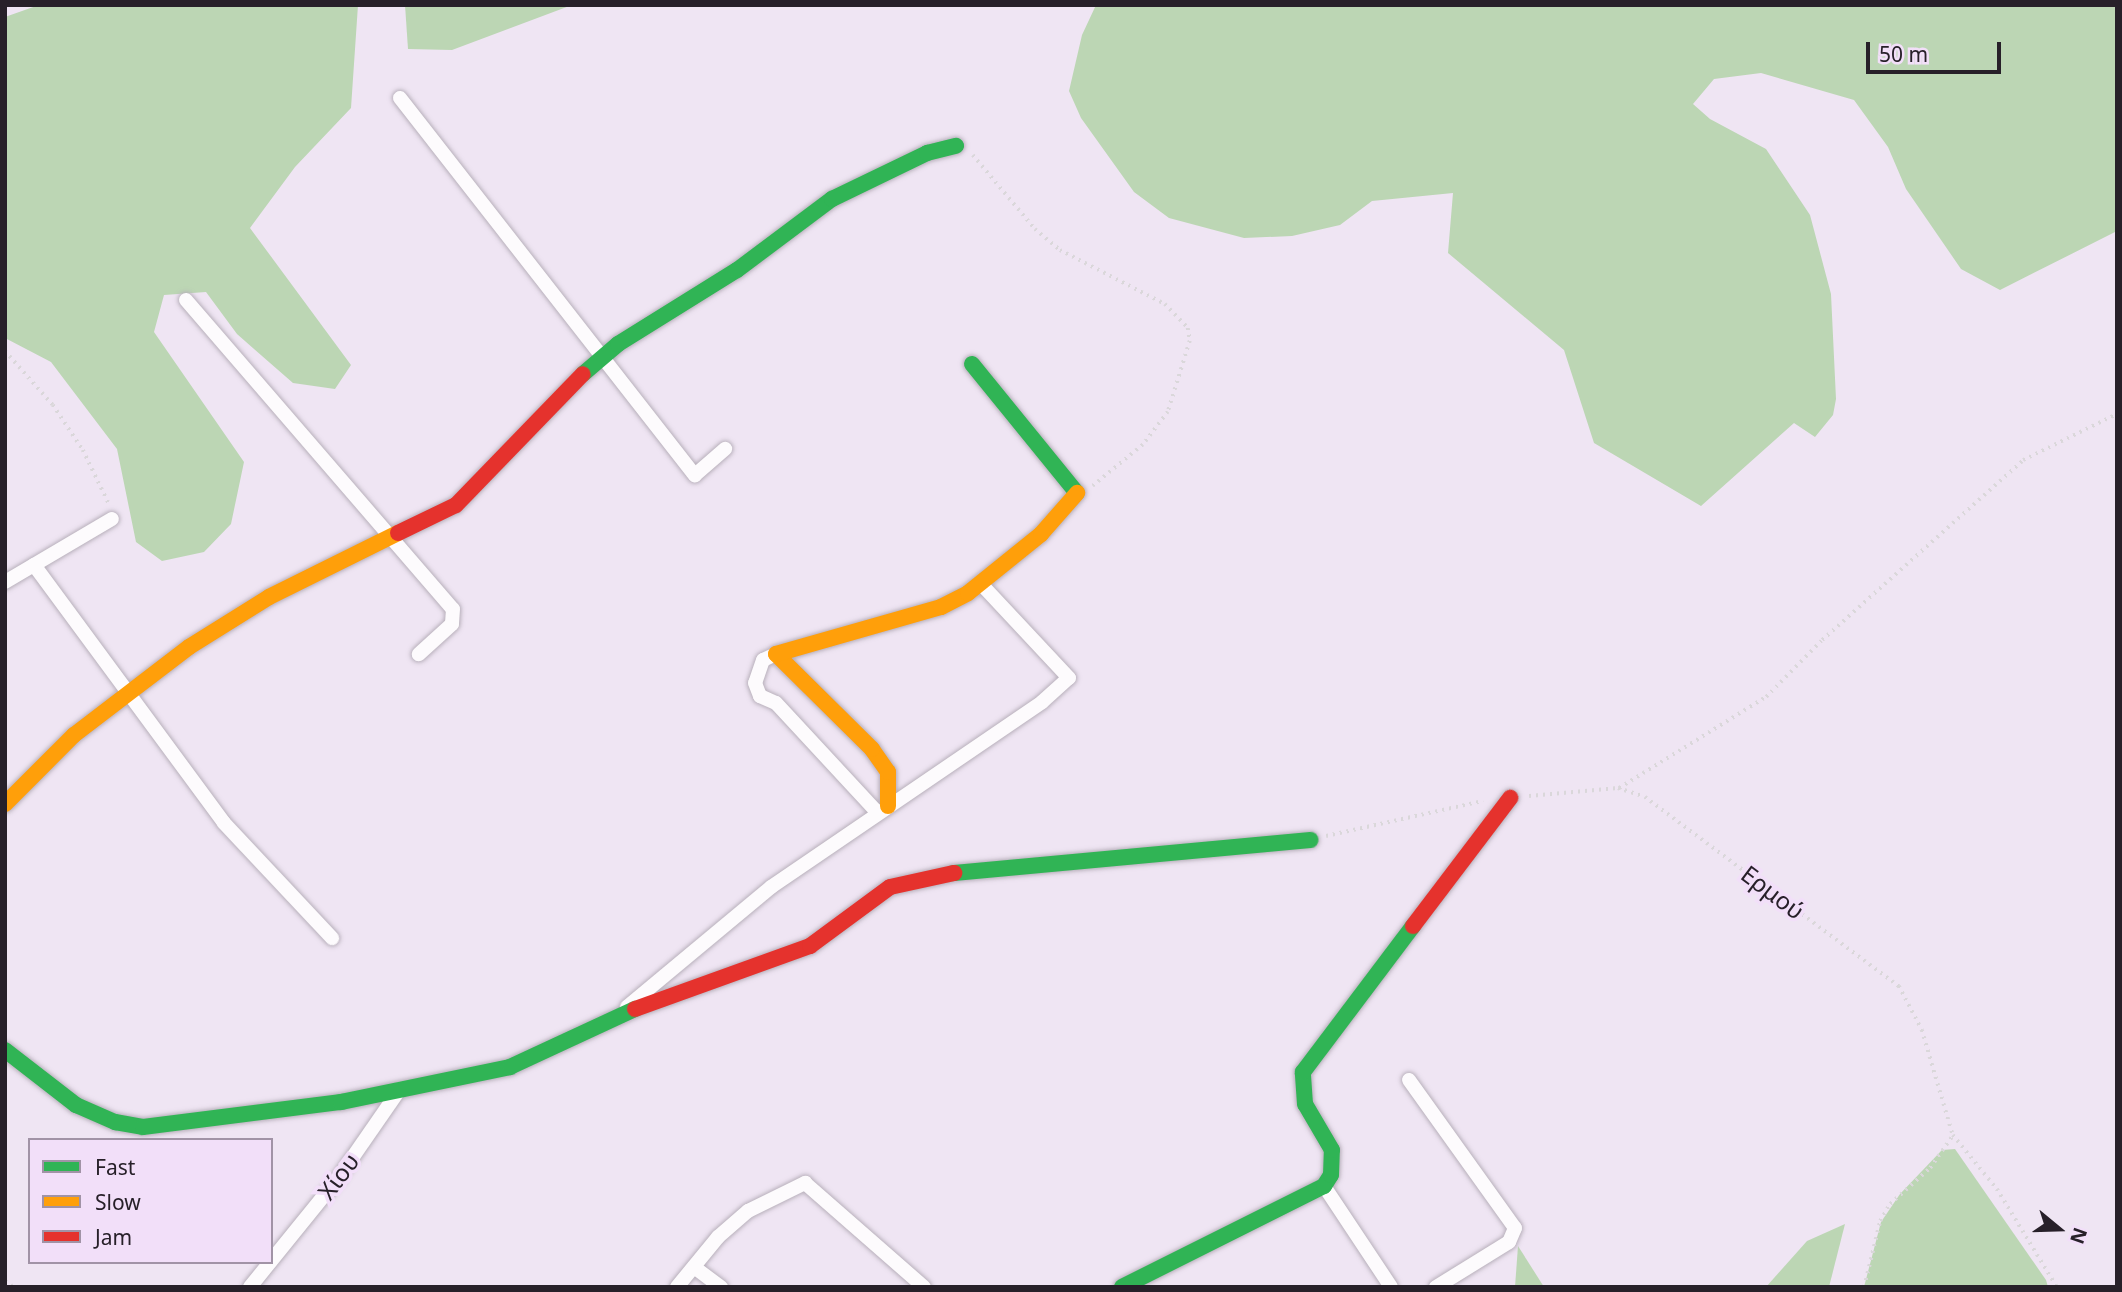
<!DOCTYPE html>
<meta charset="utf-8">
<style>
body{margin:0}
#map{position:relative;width:2122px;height:1292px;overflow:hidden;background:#efe5f3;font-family:"Noto Sans",sans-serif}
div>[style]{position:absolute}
.green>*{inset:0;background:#bcd6b4}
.path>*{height:3.5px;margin-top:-1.75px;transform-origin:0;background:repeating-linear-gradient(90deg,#dad7da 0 2px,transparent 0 7px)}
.roads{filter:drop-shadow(0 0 2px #b8b0bb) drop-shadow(0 0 2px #b8b0bb)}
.street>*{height:14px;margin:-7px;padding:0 7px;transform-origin:7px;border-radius:7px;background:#fdfbfd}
.fast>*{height:16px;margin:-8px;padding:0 8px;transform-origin:8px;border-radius:8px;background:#30b455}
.slow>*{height:16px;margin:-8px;padding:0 8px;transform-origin:8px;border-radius:8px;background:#ff9f0a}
.jam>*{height:16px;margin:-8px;padding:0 8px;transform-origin:8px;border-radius:8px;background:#e5322d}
span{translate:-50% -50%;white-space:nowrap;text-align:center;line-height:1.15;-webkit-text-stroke:7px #f2dff9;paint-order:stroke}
.street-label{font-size:24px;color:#272029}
.frame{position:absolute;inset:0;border:7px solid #272029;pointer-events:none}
.legend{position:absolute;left:28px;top:1138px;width:245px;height:126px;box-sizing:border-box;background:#f2dff9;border:2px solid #a193a6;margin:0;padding:9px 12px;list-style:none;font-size:21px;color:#272029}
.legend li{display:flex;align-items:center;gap:14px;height:35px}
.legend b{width:35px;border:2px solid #a193a6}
.north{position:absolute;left:2024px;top:1194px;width:70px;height:70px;-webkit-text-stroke:5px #f2dff9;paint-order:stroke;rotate:109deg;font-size:19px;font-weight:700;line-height:28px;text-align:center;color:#272029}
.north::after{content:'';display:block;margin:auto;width:24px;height:32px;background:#272029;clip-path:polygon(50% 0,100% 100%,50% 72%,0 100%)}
.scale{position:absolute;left:1866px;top:42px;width:135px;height:32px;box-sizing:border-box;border:4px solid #272029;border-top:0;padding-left:9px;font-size:21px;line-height:24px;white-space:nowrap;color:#272029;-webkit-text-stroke:5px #f2dff9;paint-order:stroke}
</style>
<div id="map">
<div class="green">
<div style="clip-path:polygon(39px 5px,358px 5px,351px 108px,295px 167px,250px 228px,351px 365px,335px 389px,293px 383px,237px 334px,206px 292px,164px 295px,154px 332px,244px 462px,231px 524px,204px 552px,162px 561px,136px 542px,117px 449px,51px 362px,5px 338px,5px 17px)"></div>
<div style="clip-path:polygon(405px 5px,572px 5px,452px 50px,408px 49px)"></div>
<div style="clip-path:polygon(1096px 5px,2117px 5px,2117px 231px,2000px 290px,1961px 269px,1906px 189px,1888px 147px,1854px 100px,1761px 73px,1714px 79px,1693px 104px,1710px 119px,1766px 149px,1810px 215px,1831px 294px,1836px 399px,1833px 415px,1815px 437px,1794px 423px,1701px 506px,1594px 443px,1564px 350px,1448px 253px,1453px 193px,1372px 201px,1340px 225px,1292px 236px,1244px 238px,1169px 218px,1134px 192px,1081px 118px,1069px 91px,1082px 35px)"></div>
<div style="clip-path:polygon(1955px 1149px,2046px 1280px,2048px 1287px,1864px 1287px,1881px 1222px,1900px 1194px,1942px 1150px)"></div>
<div style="clip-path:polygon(1845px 1224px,1829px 1287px,1766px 1287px,1807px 1241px)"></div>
<div style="clip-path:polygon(1518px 1246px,1544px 1287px,1515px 1287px)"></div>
</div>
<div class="path">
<div style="left:973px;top:155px;width:97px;rotate:50deg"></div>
<div style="left:1035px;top:229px;width:33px;rotate:40deg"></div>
<div style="left:1060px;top:250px;width:118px;rotate:27.2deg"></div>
<div style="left:1165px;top:304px;width:33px;rotate:46deg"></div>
<div style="left:1188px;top:328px;width:13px;rotate:81deg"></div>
<div style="left:1190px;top:341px;width:74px;rotate:107.2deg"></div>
<div style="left:1168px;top:412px;width:41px;rotate:127.1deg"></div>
<div style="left:1143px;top:445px;width:65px;rotate:140.6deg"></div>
<div style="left:5px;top:351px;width:72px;rotate:48.4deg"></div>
<div style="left:53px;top:405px;width:54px;rotate:56.3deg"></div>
<div style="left:83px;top:450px;width:62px;rotate:64.3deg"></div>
<div style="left:1619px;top:788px;width:173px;rotate:-31.8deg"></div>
<div style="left:1766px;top:697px;width:80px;rotate:-45.5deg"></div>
<div style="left:1822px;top:640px;width:270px;rotate:-41.8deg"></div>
<div style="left:2023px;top:460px;width:105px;rotate:-26.1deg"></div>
<div style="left:1529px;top:796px;width:89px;rotate:-5.1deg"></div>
<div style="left:1618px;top:788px;width:28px;rotate:18deg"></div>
<div style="left:1645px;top:797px;width:317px;rotate:36.7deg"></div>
<div style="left:1899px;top:986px;width:50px;rotate:62.4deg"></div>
<div style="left:1922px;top:1030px;width:109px;rotate:73.6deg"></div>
<div style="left:1953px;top:1135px;width:70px;rotate:50.8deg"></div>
<div style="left:1997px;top:1189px;width:115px;rotate:58.5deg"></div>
<div style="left:1326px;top:836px;width:161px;rotate:-12.6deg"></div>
<div style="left:5px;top:1281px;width:11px;rotate:34deg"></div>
<div style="left:1864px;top:1287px;width:68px;rotate:-76.4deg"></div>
<div style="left:1880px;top:1221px;width:20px;rotate:-60deg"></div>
<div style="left:1890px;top:1204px;width:54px;rotate:-42deg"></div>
<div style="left:1930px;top:1168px;width:40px;rotate:-55.1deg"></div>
</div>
<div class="roads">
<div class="street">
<div style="left:400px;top:98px;width:479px;rotate:52deg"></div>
<div style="left:695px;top:475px;width:40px;rotate:-41deg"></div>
<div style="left:186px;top:300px;width:408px;rotate:49.2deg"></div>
<div style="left:453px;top:609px;width:15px;rotate:94deg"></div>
<div style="left:452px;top:624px;width:45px;rotate:137.7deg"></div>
<div style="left:34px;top:565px;width:320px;rotate:53.6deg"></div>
<div style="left:224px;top:823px;width:158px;rotate:46.8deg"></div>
<div style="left:5px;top:582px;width:124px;rotate:-30.5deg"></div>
<div style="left:776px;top:654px;width:14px;rotate:155deg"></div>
<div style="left:763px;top:660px;width:24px;rotate:109deg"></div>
<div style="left:755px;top:683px;width:14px;rotate:69deg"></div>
<div style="left:760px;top:696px;width:17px;rotate:24deg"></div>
<div style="left:776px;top:703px;width:150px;rotate:47.2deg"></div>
<div style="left:627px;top:1007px;width:187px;rotate:-39.8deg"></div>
<div style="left:771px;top:887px;width:328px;rotate:-34.3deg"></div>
<div style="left:1042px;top:702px;width:36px;rotate:-42deg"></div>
<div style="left:1069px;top:678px;width:130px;rotate:-133.1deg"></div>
<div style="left:1409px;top:1080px;width:182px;rotate:54.4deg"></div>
<div style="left:1515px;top:1228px;width:15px;rotate:113deg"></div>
<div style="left:1509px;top:1242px;width:86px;rotate:148.3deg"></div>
<div style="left:1324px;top:1186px;width:121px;rotate:56.4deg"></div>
<div style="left:271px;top:1261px;width:108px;rotate:-51deg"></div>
<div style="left:339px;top:1177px;width:107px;rotate:-55.3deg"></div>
<div style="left:694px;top:1267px;width:34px;rotate:37deg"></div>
<div style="left:250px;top:1287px;width:32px;rotate:-51deg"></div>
<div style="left:677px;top:1287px;width:65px;rotate:-50.6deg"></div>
<div style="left:718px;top:1237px;width:40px;rotate:-41deg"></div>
<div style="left:748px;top:1211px;width:64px;rotate:-26.2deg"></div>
<div style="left:805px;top:1183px;width:158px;rotate:41.2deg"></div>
</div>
<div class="fast">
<div style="left:972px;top:364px;width:166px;rotate:50.9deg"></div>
<div style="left:583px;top:374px;width:46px;rotate:-40.6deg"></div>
<div style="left:618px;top:344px;width:140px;rotate:-31.9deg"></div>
<div style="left:737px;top:270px;width:119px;rotate:-36.8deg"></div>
<div style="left:832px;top:199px;width:106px;rotate:-25.8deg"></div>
<div style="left:927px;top:153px;width:30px;rotate:-14deg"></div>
<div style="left:954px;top:873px;width:358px;rotate:-5.3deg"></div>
<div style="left:5px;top:1050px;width:90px;rotate:37.8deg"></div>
<div style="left:76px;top:1105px;width:43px;rotate:23.6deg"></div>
<div style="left:115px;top:1122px;width:28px;rotate:10deg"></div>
<div style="left:143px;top:1127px;width:200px;rotate:-7.2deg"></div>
<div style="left:341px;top:1102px;width:173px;rotate:-11.7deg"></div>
<div style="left:510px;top:1067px;width:138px;rotate:-24.9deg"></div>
<div style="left:1122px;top:1287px;width:226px;rotate:-26.6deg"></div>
<div style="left:1324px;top:1186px;width:13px;rotate:-58deg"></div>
<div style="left:1331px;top:1175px;width:25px;rotate:-88deg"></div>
<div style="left:1332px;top:1150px;width:53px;rotate:-120.4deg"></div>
<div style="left:1305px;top:1104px;width:32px;rotate:-94deg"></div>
<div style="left:1303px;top:1072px;width:183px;rotate:-53deg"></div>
</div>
<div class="slow">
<div style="left:5px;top:804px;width:98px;rotate:-45deg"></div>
<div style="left:74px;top:735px;width:145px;rotate:-37.4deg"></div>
<div style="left:189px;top:647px;width:94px;rotate:-32deg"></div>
<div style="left:269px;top:597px;width:144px;rotate:-26.4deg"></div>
<div style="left:888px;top:806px;width:34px;rotate:-90deg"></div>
<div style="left:888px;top:772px;width:28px;rotate:-125deg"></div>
<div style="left:872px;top:749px;width:135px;rotate:-135.3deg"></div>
<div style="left:776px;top:654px;width:172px;rotate:-15.9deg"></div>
<div style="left:941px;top:607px;width:30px;rotate:-27deg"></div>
<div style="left:968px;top:593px;width:94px;rotate:-38.9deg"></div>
<div style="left:1041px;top:534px;width:55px;rotate:-48.7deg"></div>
</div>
<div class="jam">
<div style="left:398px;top:533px;width:64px;rotate:-25.8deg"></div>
<div style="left:456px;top:505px;width:182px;rotate:-45.9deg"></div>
<div style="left:1413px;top:926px;width:161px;rotate:-52.8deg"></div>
<div style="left:635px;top:1009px;width:186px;rotate:-19.8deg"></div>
<div style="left:810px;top:946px;width:99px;rotate:-36.4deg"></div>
<div style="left:890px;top:887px;width:66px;rotate:-12.3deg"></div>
</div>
</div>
<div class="street-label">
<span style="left:1773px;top:892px;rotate:37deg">Ερμού</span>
<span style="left:338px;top:1176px;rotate:-53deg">Χίου</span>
</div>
<div class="frame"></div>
<ul class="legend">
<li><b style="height:9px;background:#30b455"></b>Fast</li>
<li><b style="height:9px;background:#ff9f0a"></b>Slow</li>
<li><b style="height:9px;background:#e5322d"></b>Jam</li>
</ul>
<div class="north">N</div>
<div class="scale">50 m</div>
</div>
